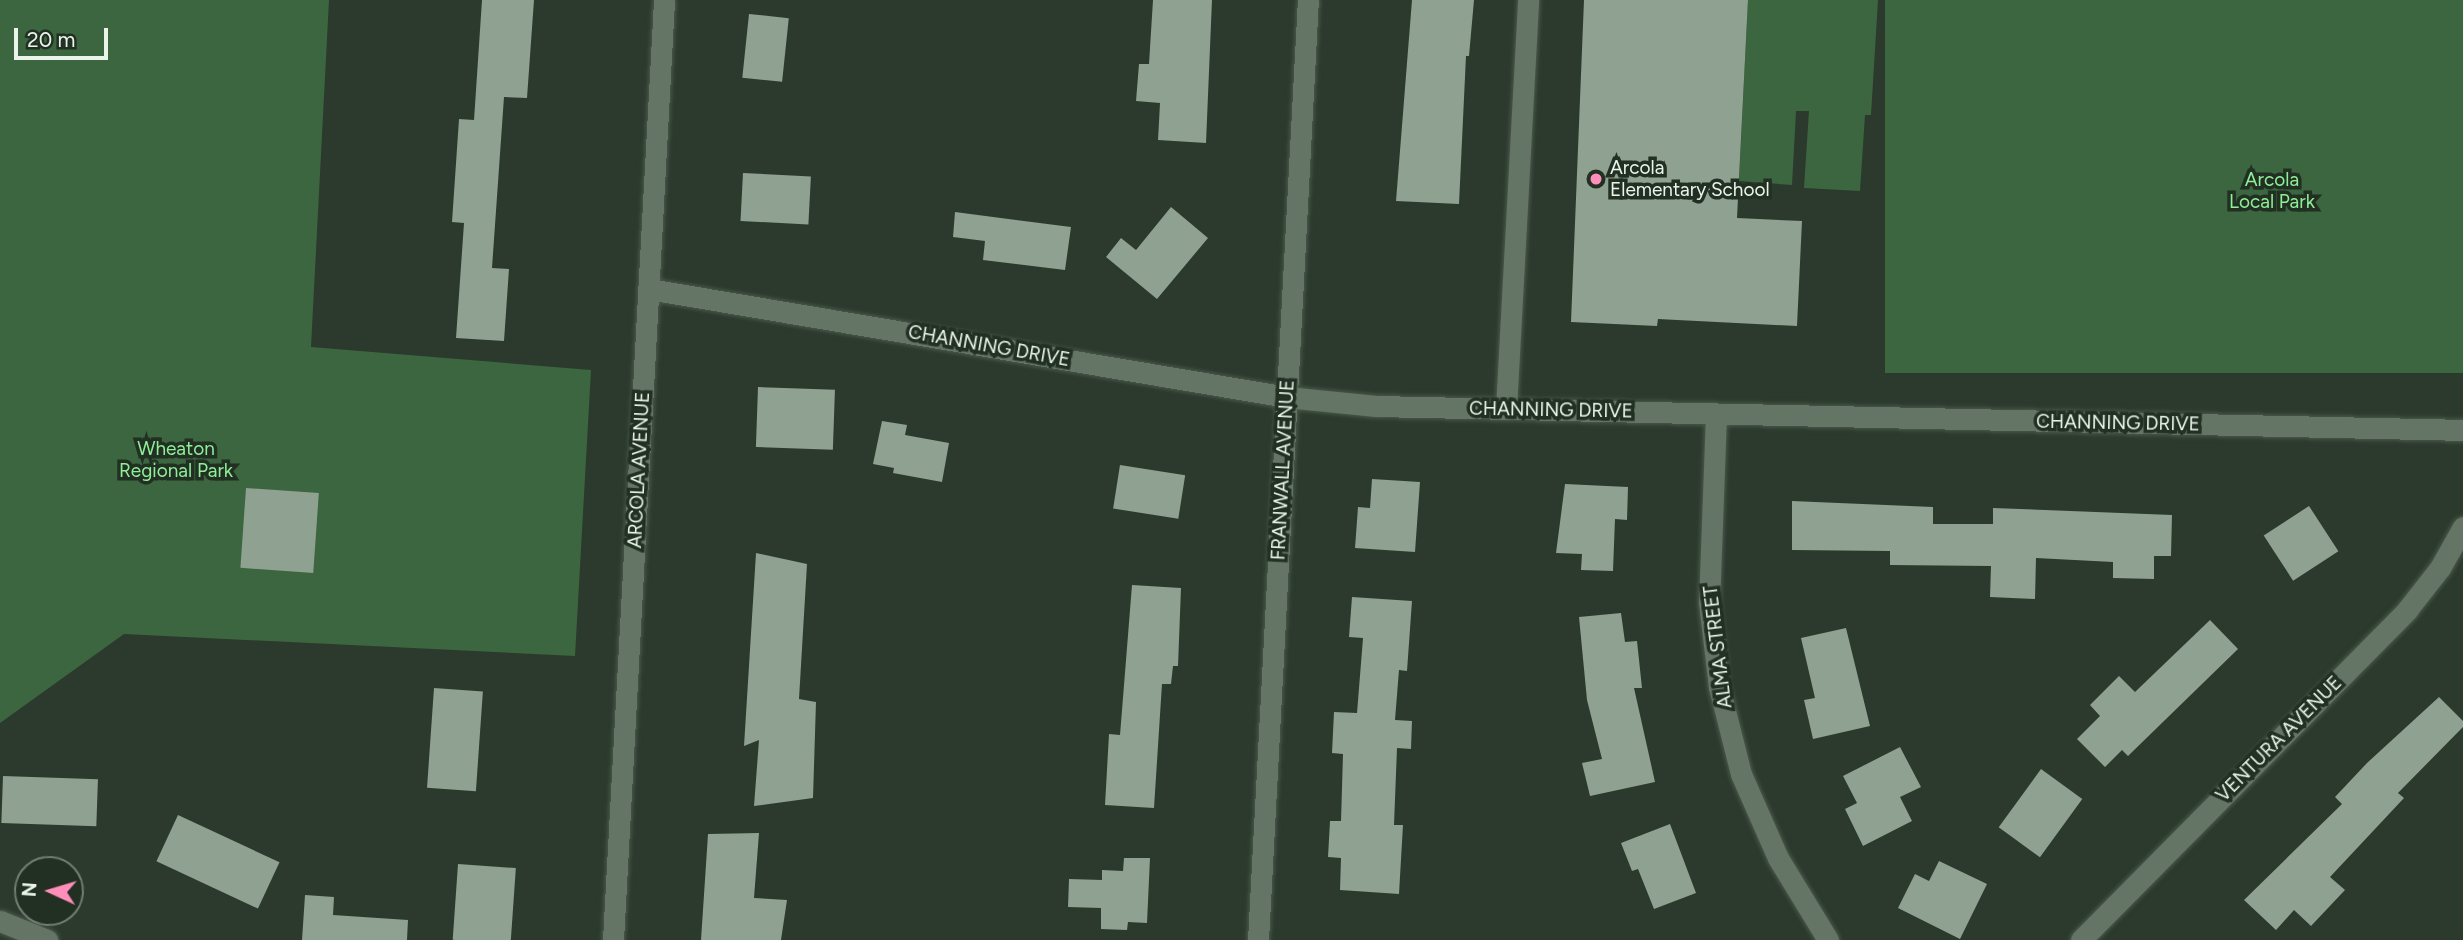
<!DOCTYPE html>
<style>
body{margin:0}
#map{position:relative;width:2463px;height:940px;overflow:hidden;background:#2b3a2c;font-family:Figtree,sans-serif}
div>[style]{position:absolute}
.green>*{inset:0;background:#3c6640;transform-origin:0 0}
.building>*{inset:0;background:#8fa190;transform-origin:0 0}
.roads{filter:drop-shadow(0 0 2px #4b584c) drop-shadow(0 0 2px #4b584c)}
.minor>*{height:21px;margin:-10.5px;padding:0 10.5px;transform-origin:10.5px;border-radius:10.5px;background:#647565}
.dots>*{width:19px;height:19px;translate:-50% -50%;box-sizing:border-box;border:4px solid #213022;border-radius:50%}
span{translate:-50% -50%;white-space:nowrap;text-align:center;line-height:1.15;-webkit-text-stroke:7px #213022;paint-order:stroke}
.poi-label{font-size:19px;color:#eaf4ea}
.left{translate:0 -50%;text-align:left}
.park-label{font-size:19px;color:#8fef98}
.street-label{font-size:19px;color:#eaf4ea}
.north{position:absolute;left:14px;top:856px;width:70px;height:70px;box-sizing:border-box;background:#213022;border:2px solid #717e72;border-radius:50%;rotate:274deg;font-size:19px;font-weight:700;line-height:28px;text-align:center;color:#eaf4ea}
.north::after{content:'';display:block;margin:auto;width:24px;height:32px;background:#ff8eba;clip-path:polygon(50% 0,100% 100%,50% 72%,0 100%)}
.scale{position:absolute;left:14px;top:28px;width:94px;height:32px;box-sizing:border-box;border:4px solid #eaf4ea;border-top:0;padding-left:9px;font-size:21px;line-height:24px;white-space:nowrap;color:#eaf4ea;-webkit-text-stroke:5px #213022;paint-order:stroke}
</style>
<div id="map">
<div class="green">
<div style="clip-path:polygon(0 0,329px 0,311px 347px,591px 370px,575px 656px,124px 634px,0 723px)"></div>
<div style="clip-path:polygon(1748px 0,1878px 0,1871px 115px,1865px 115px,1860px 191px,1804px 188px,1809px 111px,1796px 111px,1792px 185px,1739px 181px)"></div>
<div style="left:1885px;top:0;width:578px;height:373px"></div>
</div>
<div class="building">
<div style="clip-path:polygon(482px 0,534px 0,527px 98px,504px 97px,492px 268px,509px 269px,504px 341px,456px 338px,464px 223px,452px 222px,459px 119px,474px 120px)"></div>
<div style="clip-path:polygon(1153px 0,1212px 0,1206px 143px,1158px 140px,1160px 103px,1136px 101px,1139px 64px,1149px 64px)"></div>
<div style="clip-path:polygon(1412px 0,1474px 0,1469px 56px,1466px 56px,1459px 204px,1396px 201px)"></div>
<div style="clip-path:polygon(1584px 0,1748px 0,1737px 218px,1802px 221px,1797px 326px,1658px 319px,1657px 326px,1571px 322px)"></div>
<div style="left:749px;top:14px;width:40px;height:64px;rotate:6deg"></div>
<div style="left:743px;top:173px;width:68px;height:48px;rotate:3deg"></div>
<div style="clip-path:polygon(1171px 207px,1208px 238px,1157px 299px,1106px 257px,1121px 238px,1136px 250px)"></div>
<div style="clip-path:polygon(955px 212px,1071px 227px,1065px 270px,983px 260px,985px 241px,953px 237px)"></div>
<div style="left:758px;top:387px;width:77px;height:60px;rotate:2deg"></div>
<div style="clip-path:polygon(882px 421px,907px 425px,905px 435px,949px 443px,942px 482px,893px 473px,894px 468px,873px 464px)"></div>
<div style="left:1120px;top:465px;width:66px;height:44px;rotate:9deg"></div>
<div style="clip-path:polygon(1372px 479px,1420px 482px,1415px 552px,1355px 548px,1358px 507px,1370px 508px)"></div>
<div style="clip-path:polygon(1565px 484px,1628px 487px,1627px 520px,1615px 519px,1613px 571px,1581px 570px,1582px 554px,1556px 553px)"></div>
<div style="left:246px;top:488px;width:73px;height:80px;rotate:4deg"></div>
<div style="clip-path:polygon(1792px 501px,1933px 507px,1933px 524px,1993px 524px,1993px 508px,2172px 515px,2171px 556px,2154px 556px,2154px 579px,2113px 578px,2113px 562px,2036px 558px,2035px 599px,1990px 597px,1991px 566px,1890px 565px,1890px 551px,1792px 550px)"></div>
<div style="left:2309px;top:506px;width:54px;height:54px;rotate:57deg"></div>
<div style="clip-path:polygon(756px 553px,807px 564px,799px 699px,816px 702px,813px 798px,754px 806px,759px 740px,744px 746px)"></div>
<div style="clip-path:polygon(1132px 585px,1181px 588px,1178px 666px,1173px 666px,1171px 684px,1162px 684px,1154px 808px,1105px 805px,1109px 734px,1120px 735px)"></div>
<div style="clip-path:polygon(1352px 597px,1412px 601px,1407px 671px,1399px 670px,1395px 720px,1412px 721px,1411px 749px,1397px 748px,1394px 825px,1403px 825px,1399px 894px,1340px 890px,1341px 858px,1328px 857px,1330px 821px,1341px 821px,1343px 754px,1332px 753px,1334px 712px,1357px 713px,1363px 638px,1349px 637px)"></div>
<div style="clip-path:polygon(1621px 613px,1625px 642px,1637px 641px,1642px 688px,1634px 688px,1655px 782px,1590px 796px,1582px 763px,1602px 759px,1587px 700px,1579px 617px)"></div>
<div style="clip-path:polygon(2210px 620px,2238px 649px,2128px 756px,2122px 750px,2105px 767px,2077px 739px,2100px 716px,2090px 705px,2119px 676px,2135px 692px)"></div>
<div style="clip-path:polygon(1846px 628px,1870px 726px,1813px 739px,1804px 700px,1815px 698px,1801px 638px)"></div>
<div style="left:434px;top:688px;width:49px;height:100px;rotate:4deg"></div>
<div style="clip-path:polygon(2439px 697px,2463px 721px,2463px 727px,2398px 793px,2404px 798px,2330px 877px,2345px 890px,2311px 926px,2294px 910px,2276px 930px,2244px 900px,2342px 804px,2335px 797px,2367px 763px)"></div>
<div style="clip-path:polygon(1900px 747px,1921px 787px,1900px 797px,1912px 821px,1863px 846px,1845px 809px,1857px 803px,1843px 776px)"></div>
<div style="left:2041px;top:769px;width:51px;height:72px;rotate:36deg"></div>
<div style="left:3px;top:776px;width:95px;height:47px;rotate:2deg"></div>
<div style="left:178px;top:815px;width:112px;height:51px;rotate:25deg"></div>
<div style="clip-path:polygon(1670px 824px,1696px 893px,1654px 909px,1638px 869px,1632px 871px,1621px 843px)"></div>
<div style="clip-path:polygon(759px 833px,754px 898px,787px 900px,781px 940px,701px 940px,708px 834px)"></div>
<div style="clip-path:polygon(1124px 858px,1150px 858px,1147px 923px,1128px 922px,1127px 930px,1101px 929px,1101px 908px,1068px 907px,1069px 879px,1102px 880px,1102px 870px,1123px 871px)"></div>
<div style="clip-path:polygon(1939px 861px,1987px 884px,1960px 939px,1898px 908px,1915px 874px,1929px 881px)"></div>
<div style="left:458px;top:864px;width:58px;height:76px;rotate:4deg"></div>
<div style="clip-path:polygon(305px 895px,334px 897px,333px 915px,408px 920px,407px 940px,302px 940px)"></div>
</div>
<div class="roads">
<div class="minor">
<div style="left:649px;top:289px;width:647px;rotate:9.61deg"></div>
<div style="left:1287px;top:397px;width:89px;rotate:5.8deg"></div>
<div style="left:1376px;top:406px;width:1087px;rotate:1.26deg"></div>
<div style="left:1506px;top:409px;width:410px;rotate:-86.9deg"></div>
<div style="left:1716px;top:414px;width:188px;rotate:92.1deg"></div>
<div style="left:1709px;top:602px;width:86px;rotate:83.3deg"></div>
<div style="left:1719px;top:687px;width:90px;rotate:75.8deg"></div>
<div style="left:1741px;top:774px;width:92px;rotate:66.2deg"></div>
<div style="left:1778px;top:858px;width:96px;rotate:58.6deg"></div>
<div style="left:0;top:921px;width:51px;rotate:22deg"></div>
<div style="left:613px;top:940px;width:941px;rotate:-86.89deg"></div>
<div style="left:1258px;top:940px;width:941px;rotate:-86.96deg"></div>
<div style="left:2081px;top:940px;width:464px;rotate:-45.3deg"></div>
<div style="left:2407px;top:610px;width:53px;rotate:-51.8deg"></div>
<div style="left:2440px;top:568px;width:47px;rotate:-60.7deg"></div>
</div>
</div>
<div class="dots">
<div style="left:1596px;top:179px;background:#ff8eba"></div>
</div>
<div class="poi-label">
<span class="left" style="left:1610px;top:179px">Arcola<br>Elementary School</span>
</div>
<div class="park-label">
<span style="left:2272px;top:191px">Arcola<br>Local Park</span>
<span style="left:176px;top:460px">Wheaton<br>Regional Park</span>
</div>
<div class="street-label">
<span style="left:989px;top:346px;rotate:10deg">CHANNING DRIVE</span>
<span style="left:1551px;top:410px;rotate:1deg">CHANNING DRIVE</span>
<span style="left:2118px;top:423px;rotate:1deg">CHANNING DRIVE</span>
<span style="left:639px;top:470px;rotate:-87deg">ARCOLA AVENUE</span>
<span style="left:1283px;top:470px;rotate:-87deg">FRANWALL AVENUE</span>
<span style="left:1718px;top:647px;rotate:-97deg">ALMA STREET</span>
<span style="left:2279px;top:739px;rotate:-45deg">VENTURA AVENUE</span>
</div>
<div class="north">N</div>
<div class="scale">20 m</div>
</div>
